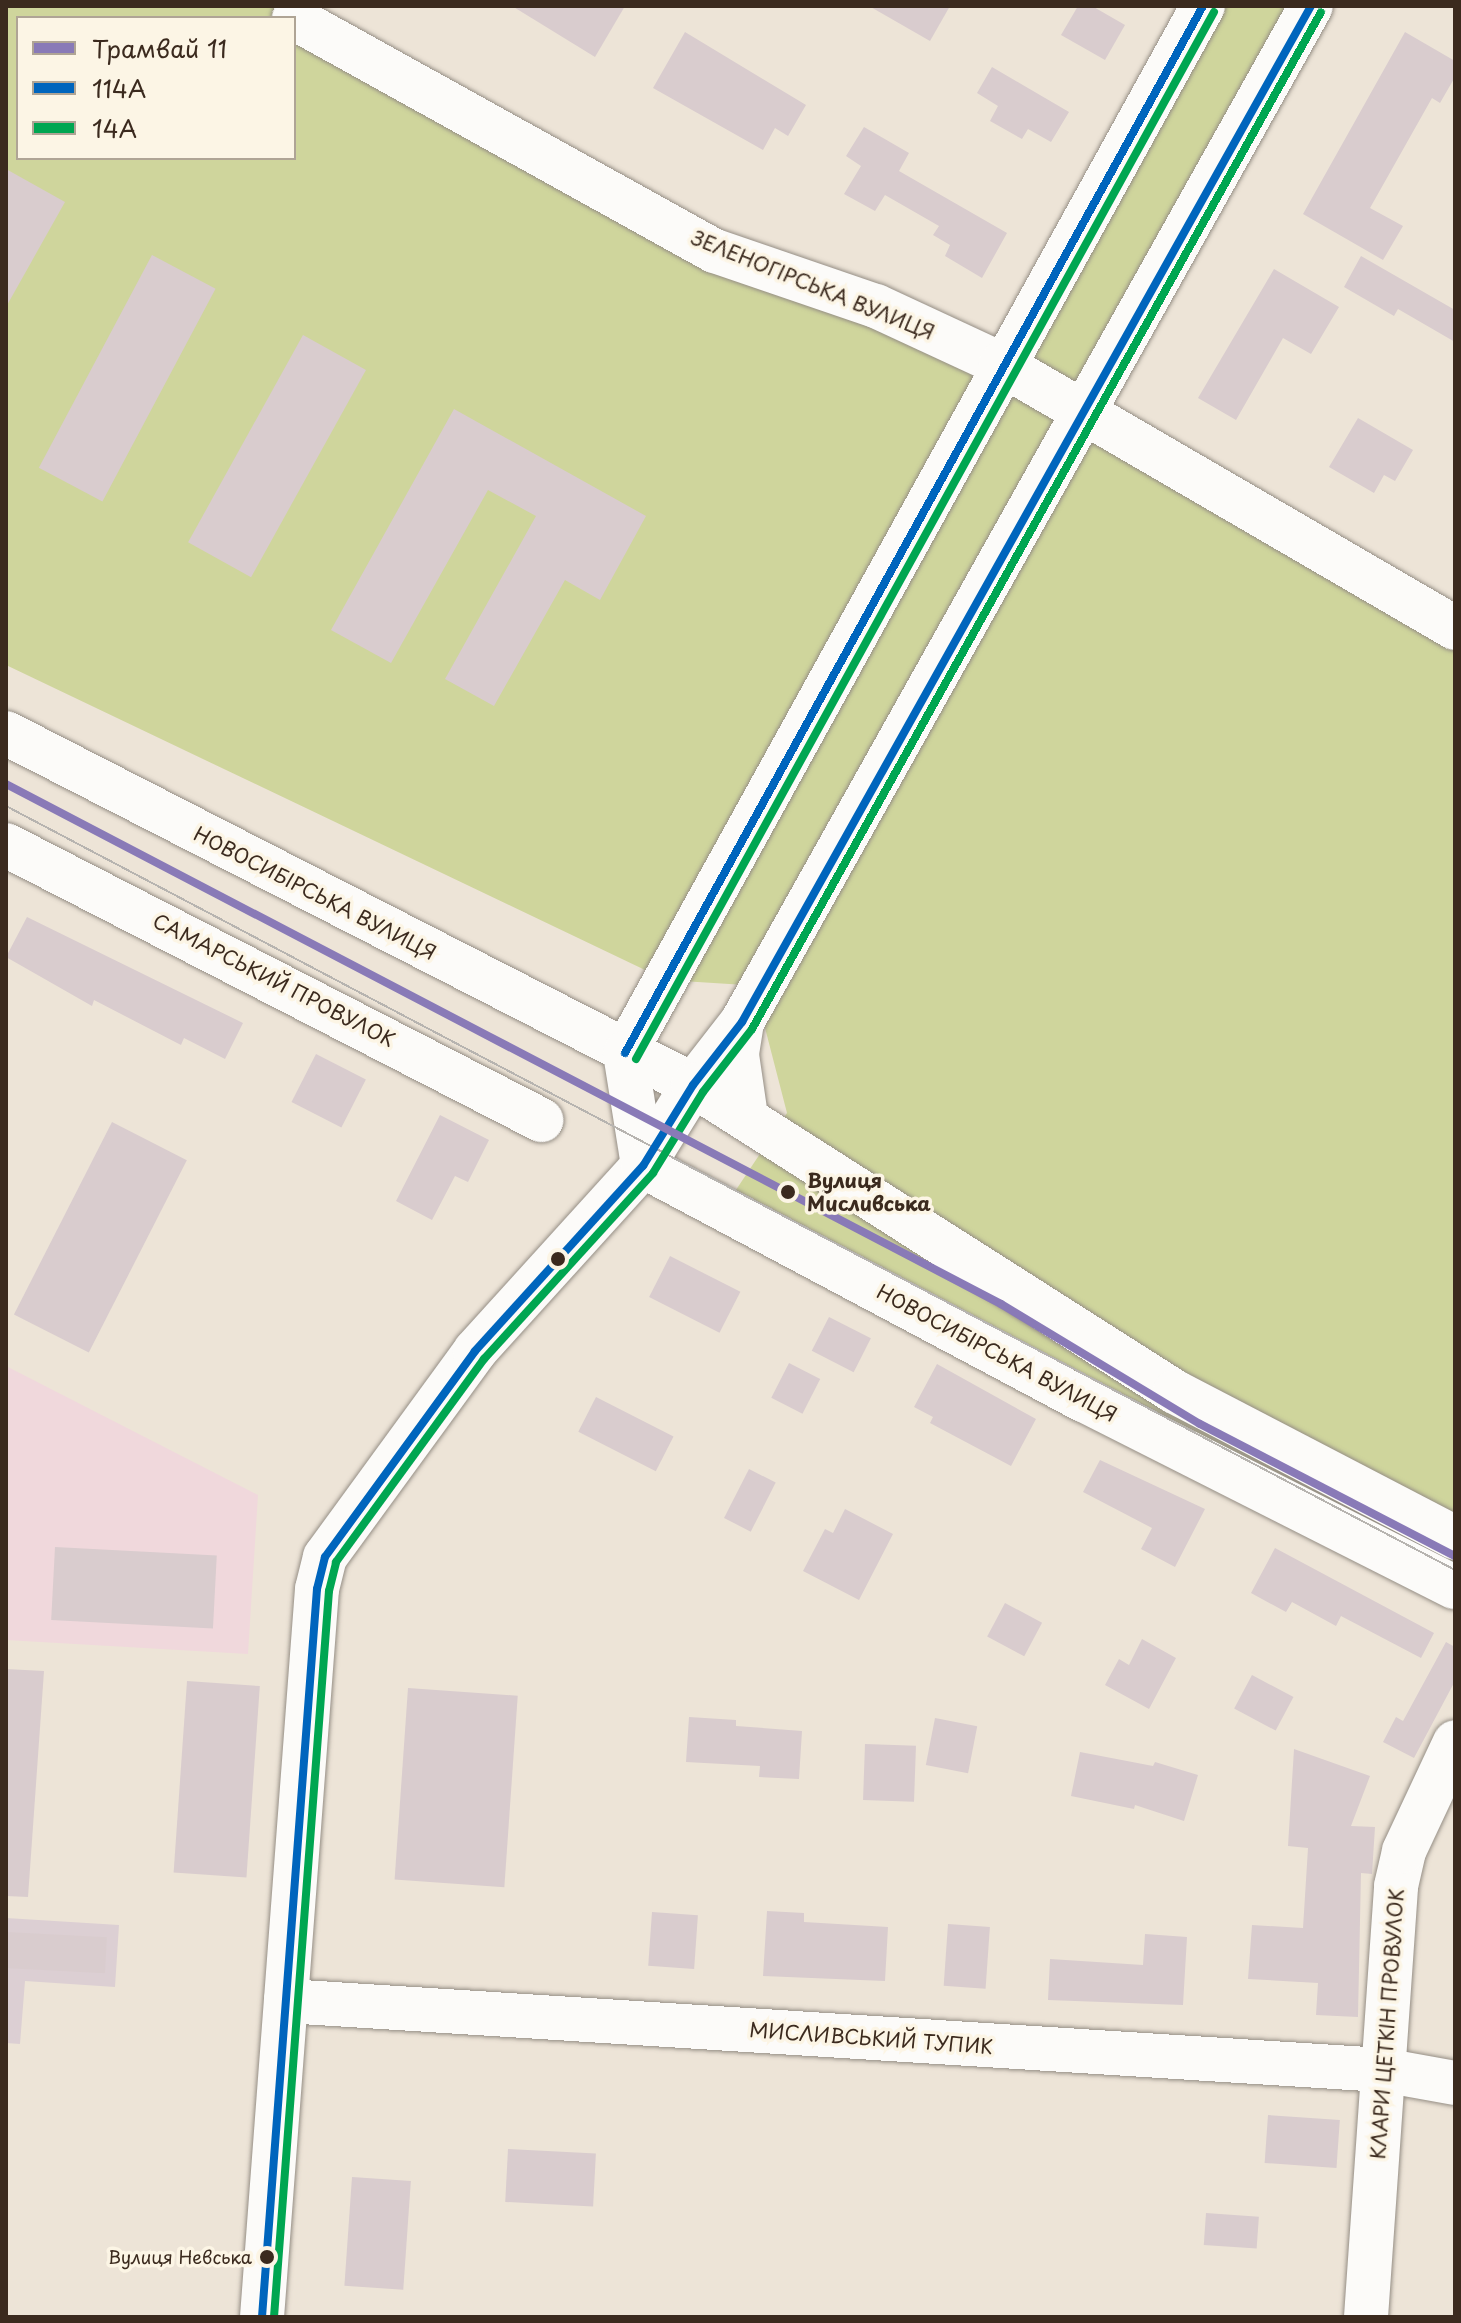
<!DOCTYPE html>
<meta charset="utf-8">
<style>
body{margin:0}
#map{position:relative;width:1461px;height:2323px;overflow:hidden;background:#ede4d7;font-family:"Playpen Sans",sans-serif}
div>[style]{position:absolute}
.built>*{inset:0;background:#f0d8dc}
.industrial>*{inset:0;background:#dccfd3}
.green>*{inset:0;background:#cfd59c}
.building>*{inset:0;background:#d9ccce;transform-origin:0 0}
.roads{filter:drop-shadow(0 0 2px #958e85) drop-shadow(0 0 2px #958e85)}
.minor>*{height:44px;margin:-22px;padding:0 22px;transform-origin:22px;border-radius:22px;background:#fcfbf9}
.major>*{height:44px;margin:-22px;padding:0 22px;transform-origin:22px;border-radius:22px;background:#fcfbf9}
.tram>*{height:2px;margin:-1px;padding:0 1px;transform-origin:1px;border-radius:1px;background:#b7b4b0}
.bus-1>*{height:8px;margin:-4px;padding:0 4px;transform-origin:4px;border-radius:4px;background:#0065bd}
.bus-2>*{height:8px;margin:-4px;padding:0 4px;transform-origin:4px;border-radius:4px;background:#00a651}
.tram-1>*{height:8px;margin:-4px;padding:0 4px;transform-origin:4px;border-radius:4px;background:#897ab7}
.dots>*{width:22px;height:22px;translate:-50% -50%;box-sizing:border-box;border:4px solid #fcf5e5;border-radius:50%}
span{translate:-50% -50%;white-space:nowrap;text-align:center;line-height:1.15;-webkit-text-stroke:7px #fcf5e5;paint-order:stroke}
.bus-label{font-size:18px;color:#3b2a1e}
.right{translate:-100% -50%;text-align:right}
.street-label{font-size:20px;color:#3b2a1e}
.stop-label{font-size:20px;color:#3b2a1e;font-weight:700}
.left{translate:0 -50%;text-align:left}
.frame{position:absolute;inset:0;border:8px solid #3b2a1e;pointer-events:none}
.legend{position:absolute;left:16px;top:16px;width:280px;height:144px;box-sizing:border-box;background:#fcf5e5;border:2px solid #afa495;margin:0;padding:10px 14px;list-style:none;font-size:24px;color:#3b2a1e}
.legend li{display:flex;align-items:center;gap:16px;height:40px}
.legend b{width:40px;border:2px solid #afa495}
</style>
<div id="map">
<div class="built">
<div style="clip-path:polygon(6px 1366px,258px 1495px,248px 1654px,6px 1640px)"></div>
</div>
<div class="industrial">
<div style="clip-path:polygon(6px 1918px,119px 1925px,115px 1987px,25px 1981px,20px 2044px,6px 2043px)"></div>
</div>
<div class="green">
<div style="clip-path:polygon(6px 6px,271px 6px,293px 18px,18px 18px,18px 158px,294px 158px,294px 18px,715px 251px,1001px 364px,1203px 6px,1311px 6px,1083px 411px,1455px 628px,1455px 1587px,716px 1220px,787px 1113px,764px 1024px,761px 986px,666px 980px,6px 665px)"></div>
</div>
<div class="building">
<div style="clip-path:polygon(512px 6px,625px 6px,595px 57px)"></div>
<div style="clip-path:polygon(869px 6px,950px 6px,930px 41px)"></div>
<div style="clip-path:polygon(1078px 6px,1092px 6px,1125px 25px,1105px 60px,1061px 35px)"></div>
<div style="clip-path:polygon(685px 32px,806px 105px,788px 136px,775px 128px,763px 150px,653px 88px)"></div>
<div style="clip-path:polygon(1405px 32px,1455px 61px,1455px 77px,1440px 103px,1432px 98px,1370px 208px,1403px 226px,1383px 260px,1303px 214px)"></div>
<div style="clip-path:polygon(992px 67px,1069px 112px,1051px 142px,1028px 129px,1022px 139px,990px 121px,998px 106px,977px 93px)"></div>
<div style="clip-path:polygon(864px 127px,909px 153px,899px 171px,1007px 233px,982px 278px,945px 256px,950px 245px,933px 235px,939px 226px,885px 195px,875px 211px,844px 194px,861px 166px,846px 156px)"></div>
<div style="clip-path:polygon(6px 169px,65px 202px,6px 307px)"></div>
<div style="left:152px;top:255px;width:72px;height:241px;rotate:28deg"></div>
<div style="clip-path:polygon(1361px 256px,1455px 310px,1455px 342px,1398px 309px,1394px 316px,1344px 287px)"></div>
<div style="clip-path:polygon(1274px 269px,1339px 307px,1311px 354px,1283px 338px,1236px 420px,1198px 398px)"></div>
<div style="left:303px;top:335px;width:72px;height:237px;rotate:29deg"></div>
<div style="clip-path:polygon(454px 409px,646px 516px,600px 600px,565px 580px,494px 706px,445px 679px,536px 516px,488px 490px,391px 663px,331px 630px)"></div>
<div style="clip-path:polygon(1358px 418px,1413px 450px,1395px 481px,1384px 475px,1374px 493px,1329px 467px)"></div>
<div style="clip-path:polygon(27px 917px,243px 1023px,225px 1059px,184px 1038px,181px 1045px,94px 1000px,92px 1006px,6px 957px)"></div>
<div style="left:316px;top:1054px;width:56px;height:54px;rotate:27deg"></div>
<div style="clip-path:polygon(440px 1115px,489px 1140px,468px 1182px,455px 1176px,432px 1220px,396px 1201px)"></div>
<div style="left:112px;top:1122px;width:84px;height:216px;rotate:27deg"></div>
<div style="left:670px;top:1256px;width:79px;height:46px;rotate:27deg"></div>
<div style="left:829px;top:1317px;width:47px;height:38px;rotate:27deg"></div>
<div style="left:789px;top:1363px;width:35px;height:39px;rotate:27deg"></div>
<div style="clip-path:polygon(937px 1364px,1036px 1419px,1011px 1466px,930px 1423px,933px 1417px,914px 1407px)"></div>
<div style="left:596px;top:1397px;width:87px;height:39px;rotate:27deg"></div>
<div style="clip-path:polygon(1100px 1460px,1205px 1509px,1175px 1567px,1141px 1549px,1152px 1528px,1083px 1492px)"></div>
<div style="left:749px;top:1469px;width:30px;height:55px;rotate:27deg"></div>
<div style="clip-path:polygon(845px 1509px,893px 1534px,859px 1600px,803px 1571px,825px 1529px,833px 1533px)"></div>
<div style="left:55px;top:1547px;width:162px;height:73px;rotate:3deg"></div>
<div style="clip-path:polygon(1275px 1548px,1434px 1633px,1421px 1658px,1341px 1616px,1336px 1626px,1292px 1602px,1286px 1612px,1251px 1593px)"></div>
<div style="left:1005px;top:1603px;width:42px;height:38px;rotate:28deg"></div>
<div style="clip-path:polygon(1142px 1639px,1176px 1658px,1149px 1709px,1105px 1685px,1119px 1659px,1129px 1665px)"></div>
<div style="clip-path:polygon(1446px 1642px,1455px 1647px,1455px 1681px,1414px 1758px,1383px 1742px,1396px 1717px,1403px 1721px)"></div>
<div style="clip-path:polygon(6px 1669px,44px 1671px,28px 1897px,6px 1896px)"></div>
<div style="left:1252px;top:1675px;width:47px;height:38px;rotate:28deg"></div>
<div style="left:187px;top:1681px;width:73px;height:192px;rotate:4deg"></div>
<div style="left:408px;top:1688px;width:110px;height:192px;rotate:4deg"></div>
<div style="clip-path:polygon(689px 1717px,736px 1720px,736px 1726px,802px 1731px,799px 1779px,759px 1777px,760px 1766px,686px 1762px)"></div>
<div style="left:935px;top:1718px;width:43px;height:48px;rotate:11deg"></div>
<div style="left:865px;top:1744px;width:51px;height:56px;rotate:2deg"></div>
<div style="clip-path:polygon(1294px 1749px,1370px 1776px,1351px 1826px,1375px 1827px,1372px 1874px,1361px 1873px,1358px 2017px,1316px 2015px,1318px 1983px,1248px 1979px,1252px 1925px,1303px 1928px,1308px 1848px,1288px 1846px)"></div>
<div style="clip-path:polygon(1080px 1752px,1153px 1766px,1155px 1762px,1198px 1775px,1184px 1821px,1135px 1805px,1134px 1809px,1071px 1796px)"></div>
<div style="clip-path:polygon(767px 1911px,804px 1913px,804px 1922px,888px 1927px,885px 1981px,763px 1976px)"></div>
<div style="left:652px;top:1912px;width:46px;height:54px;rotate:4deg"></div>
<div style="left:948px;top:1924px;width:42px;height:62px;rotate:4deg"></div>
<div style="left:6px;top:1932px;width:101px;height:36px;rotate:3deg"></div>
<div style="clip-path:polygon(1145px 1934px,1187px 1937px,1183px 2005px,1048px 2000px,1050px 1959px,1143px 1965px)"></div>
<div style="left:1268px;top:2115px;width:72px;height:48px;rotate:4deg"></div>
<div style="left:508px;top:2149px;width:88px;height:53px;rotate:3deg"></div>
<div style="left:352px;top:2177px;width:59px;height:109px;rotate:4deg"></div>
<div style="left:1206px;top:2213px;width:53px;height:32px;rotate:4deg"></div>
</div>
<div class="roads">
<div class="minor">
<div style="left:294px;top:18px;width:481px;rotate:29deg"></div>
<div style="left:715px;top:251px;width:170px;rotate:18.9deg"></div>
<div style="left:876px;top:306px;width:138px;rotate:24.9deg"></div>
<div style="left:1001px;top:364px;width:525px;rotate:30.18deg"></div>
<div style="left:6px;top:845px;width:602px;rotate:27.2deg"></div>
<div style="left:742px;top:1022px;width:33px;rotate:99deg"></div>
<div style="left:737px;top:1055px;width:63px;rotate:81.7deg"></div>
<div style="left:625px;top:1053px;width:1196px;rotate:-61.1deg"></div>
<div style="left:286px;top:2001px;width:1099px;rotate:3.6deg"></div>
<div style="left:1383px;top:2070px;width:73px;rotate:10.2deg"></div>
<div style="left:262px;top:2317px;width:730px;rotate:-85.68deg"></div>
<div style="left:317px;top:1589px;width:33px;rotate:-76deg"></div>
<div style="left:325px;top:1557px;width:255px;rotate:-53.9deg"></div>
<div style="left:475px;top:1351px;width:250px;rotate:-47.8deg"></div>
<div style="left:643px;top:1166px;width:95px;rotate:-58.3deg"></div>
<div style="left:693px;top:1085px;width:80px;rotate:-52.1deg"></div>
<div style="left:742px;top:1022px;width:1164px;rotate:-60.75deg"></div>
<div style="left:1366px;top:2317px;width:432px;rotate:-86deg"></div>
<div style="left:1396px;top:1886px;width:36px;rotate:-77deg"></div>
<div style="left:1404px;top:1851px;width:120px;rotate:-64.9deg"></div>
</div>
<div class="major">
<div style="left:6px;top:733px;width:772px;rotate:27.13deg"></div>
<div style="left:693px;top:1085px;width:571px;rotate:32.49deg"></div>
<div style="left:1175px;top:1392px;width:316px;rotate:27.5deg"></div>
<div style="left:625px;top:1053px;width:114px;rotate:80.9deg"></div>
<div style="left:643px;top:1166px;width:499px;rotate:28deg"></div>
<div style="left:1084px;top:1400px;width:415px;rotate:26.8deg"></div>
</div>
</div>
<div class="tram">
<div style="left:6px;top:806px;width:1638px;rotate:27.8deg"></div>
</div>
<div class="bus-1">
<div style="left:625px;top:1053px;width:1196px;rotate:-61.1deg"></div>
<div style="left:262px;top:2317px;width:730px;rotate:-85.68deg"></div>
<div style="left:317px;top:1589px;width:33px;rotate:-76deg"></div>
<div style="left:325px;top:1557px;width:255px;rotate:-53.9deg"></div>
<div style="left:475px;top:1351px;width:250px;rotate:-47.8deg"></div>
<div style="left:643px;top:1166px;width:95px;rotate:-58.3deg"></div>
<div style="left:693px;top:1085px;width:80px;rotate:-52.1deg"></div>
<div style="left:742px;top:1022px;width:1164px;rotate:-60.75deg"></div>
</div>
<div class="bus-2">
<div style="left:636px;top:1059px;width:1196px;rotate:-61.1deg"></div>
<div style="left:274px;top:2317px;width:728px;rotate:-85.67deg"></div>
<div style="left:329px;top:1591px;width:30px;rotate:-76deg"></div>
<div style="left:336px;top:1562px;width:251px;rotate:-53.9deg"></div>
<div style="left:484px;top:1359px;width:251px;rotate:-47.7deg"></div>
<div style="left:653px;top:1173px;width:95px;rotate:-58.3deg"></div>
<div style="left:703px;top:1092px;width:80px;rotate:-52.1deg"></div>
<div style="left:752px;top:1029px;width:1165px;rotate:-60.77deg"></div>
</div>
<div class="tram-1">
<div style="left:6px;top:784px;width:1123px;rotate:27.59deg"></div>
<div style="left:1001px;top:1304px;width:232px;rotate:31.1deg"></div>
<div style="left:1200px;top:1424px;width:287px;rotate:27.4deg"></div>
</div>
<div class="dots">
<div style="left:788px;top:1192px;background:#3b2a1e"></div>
<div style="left:558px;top:1259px;background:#3b2a1e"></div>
<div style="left:267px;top:2257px;background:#3b2a1e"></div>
</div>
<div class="bus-label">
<span class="right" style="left:252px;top:2257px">Вулиця Невська</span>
</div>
<div class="street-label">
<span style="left:813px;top:285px;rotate:22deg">ЗЕЛЕНОГІРСЬКА ВУЛИЦЯ</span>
<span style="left:315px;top:893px;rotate:27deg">НОВОСИБІРСЬКА ВУЛИЦЯ</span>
<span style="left:274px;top:980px;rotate:27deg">САМАРСЬКИЙ ПРОВУЛОК</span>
<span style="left:997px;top:1353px;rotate:28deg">НОВОСИБІРСЬКА ВУЛИЦЯ</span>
<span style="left:1387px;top:2024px;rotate:-86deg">КЛАРИ ЦЕТКІН ПРОВУЛОК</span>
<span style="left:871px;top:2038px;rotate:4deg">МИСЛИВСЬКИЙ ТУПИК</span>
</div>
<div class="stop-label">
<span class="left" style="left:807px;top:1192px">Вулиця<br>Мисливська</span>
</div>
<div class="frame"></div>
<ul class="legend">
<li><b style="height:10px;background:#897ab7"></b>Трамвай 11</li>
<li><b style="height:10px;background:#0065bd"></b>114А</li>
<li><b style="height:10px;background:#00a651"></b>14А</li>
</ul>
</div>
